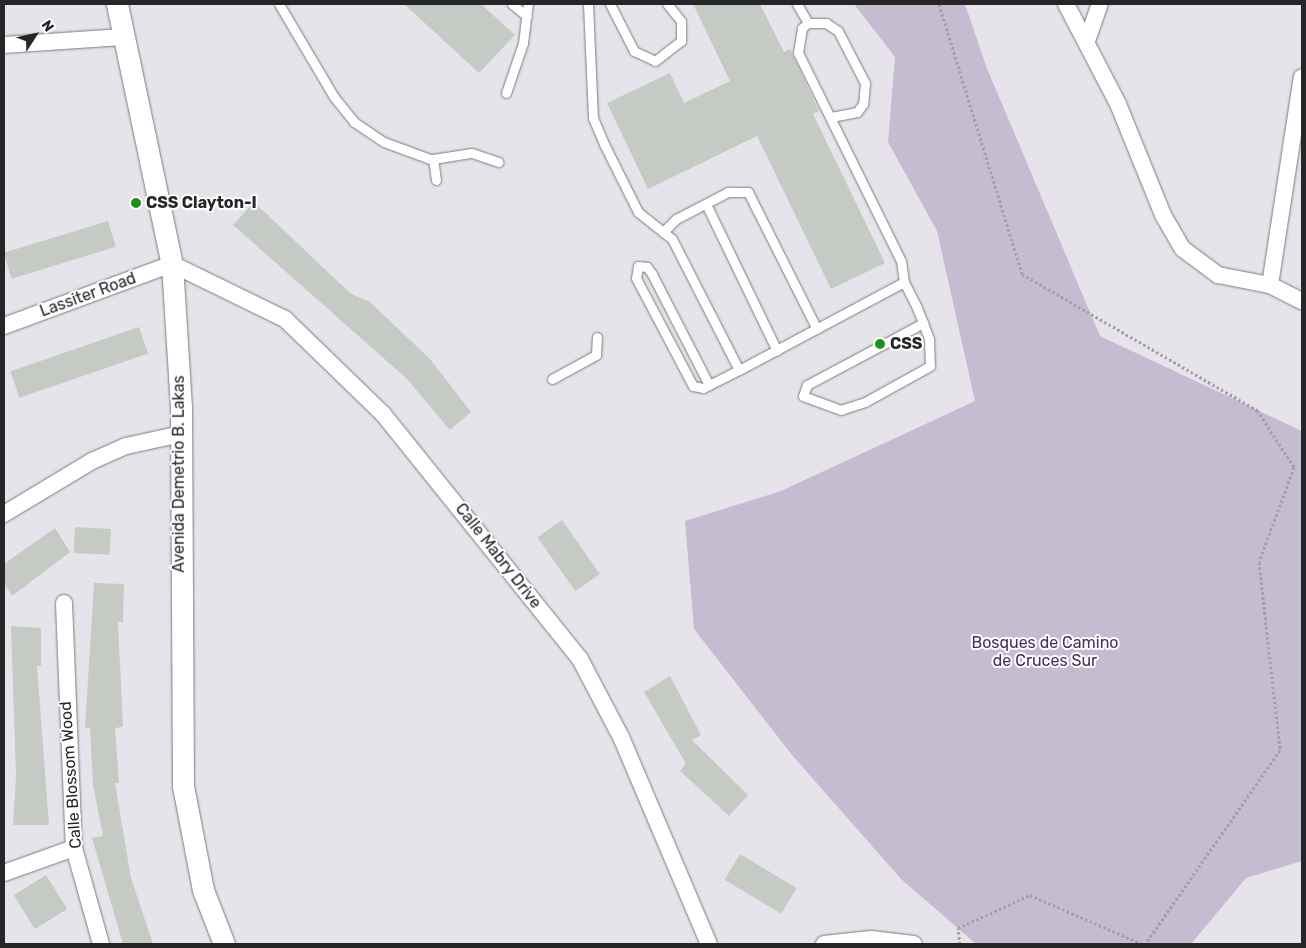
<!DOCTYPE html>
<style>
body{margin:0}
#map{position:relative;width:1306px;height:948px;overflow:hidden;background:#e7e3ea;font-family:Rubik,sans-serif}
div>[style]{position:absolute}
.green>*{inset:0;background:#c6bcd2}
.building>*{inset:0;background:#c5cac5;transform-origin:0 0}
.path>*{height:3px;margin-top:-1.5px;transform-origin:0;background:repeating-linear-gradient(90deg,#a29fa5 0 2.5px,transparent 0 5px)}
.roads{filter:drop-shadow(0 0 1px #7c7a80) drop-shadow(0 0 1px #7c7a80)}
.service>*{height:9px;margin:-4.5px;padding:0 4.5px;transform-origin:4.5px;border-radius:4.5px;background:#fff}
.minor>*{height:16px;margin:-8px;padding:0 8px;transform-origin:8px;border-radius:8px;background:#fff}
.tertiary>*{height:21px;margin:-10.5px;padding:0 10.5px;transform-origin:10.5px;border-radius:10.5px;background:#fff}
.dots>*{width:14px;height:14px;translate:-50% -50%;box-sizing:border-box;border:2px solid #fff;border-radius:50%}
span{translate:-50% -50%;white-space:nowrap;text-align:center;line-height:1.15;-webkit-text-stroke:4px #fff;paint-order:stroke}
.poi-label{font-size:16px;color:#262528;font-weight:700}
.left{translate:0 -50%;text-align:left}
.street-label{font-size:16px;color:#262528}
.park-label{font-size:16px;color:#472f5e}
.frame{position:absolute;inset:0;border:5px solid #262528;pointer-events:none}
.north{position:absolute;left:10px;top:10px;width:50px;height:50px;-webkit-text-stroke:4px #fff;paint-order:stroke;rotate:55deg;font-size:14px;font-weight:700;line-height:20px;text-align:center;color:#262528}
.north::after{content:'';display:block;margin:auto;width:18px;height:22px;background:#262528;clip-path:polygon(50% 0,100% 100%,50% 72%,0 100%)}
</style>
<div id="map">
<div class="green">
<div style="clip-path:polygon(854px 4px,965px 4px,986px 66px,1100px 336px,1302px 431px,1302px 861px,1246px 878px,1191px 944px,976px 944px,901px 879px,792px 755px,694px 629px,685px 521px,781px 491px,975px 401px,937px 231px,888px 142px,895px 57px)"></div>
</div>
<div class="building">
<div style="clip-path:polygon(404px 4px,481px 4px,515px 35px,479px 73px)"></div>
<div style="clip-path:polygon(693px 4px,760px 4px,784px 52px,790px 49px,819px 111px,813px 114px,885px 263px,831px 289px,757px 136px,648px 189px,607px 103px,670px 73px,684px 103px,730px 81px)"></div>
<div style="clip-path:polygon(254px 202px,351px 294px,370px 302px,430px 359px,471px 412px,450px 430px,406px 378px,233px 225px)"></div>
<div style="left:108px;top:221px;width:27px;height:109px;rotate:73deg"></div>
<div style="left:139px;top:327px;width:28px;height:136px;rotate:71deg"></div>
<div style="left:562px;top:520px;width:66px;height:30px;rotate:55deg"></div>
<div style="left:75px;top:527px;width:36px;height:26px;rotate:3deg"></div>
<div style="clip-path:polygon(55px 528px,70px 552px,12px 596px,4px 583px,4px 564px)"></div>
<div style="clip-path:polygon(94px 583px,124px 584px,123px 622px,118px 622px,123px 727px,115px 728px,119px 783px,115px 783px,131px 878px,153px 944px,123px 944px,92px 838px,103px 836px,93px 785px,90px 728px,85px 728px)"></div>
<div style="clip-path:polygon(11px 626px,41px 628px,41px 666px,37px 666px,49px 825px,13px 825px,16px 776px)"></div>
<div style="clip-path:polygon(670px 676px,701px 735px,692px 740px,748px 795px,729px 816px,680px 771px,686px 764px,644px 692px)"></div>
<div style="left:740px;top:854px;width:66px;height:30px;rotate:31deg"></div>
<div style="left:46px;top:875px;width:40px;height:38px;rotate:58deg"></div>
</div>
<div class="path">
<div style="left:939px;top:4px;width:282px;rotate:72.9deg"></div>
<div style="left:1022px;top:274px;width:272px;rotate:30.1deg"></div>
<div style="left:1257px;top:410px;width:68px;rotate:57deg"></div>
<div style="left:1294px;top:467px;width:101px;rotate:110.2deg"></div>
<div style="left:1259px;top:562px;width:189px;rotate:83.6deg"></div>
<div style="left:1280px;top:750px;width:236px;rotate:124.8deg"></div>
<div style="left:960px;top:944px;width:16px;rotate:-97deg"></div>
<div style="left:958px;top:928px;width:79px;rotate:-24.6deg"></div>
<div style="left:1030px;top:895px;width:122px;rotate:23.6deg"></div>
</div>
<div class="roads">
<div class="service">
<div style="left:279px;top:4px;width:108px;rotate:59.4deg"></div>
<div style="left:334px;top:97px;width:32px;rotate:51deg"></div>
<div style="left:354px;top:122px;width:36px;rotate:34deg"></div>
<div style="left:384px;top:142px;width:49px;rotate:20.3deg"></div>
<div style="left:512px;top:4px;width:19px;rotate:39deg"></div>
<div style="left:588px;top:4px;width:114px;rotate:87.5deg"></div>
<div style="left:593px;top:118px;width:28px;rotate:67deg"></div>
<div style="left:604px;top:144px;width:76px;rotate:63.4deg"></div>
<div style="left:638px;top:212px;width:43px;rotate:38.5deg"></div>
<div style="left:672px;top:239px;width:147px;rotate:62.9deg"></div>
<div style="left:739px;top:370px;width:187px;rotate:-28.1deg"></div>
<div style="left:904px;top:282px;width:21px;rotate:-98deg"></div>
<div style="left:901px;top:261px;width:232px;rotate:-116.3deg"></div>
<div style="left:798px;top:53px;width:25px;rotate:-81deg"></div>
<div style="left:802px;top:28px;width:8px;rotate:-40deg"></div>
<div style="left:808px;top:23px;width:22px;rotate:-120deg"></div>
<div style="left:610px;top:4px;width:53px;rotate:62.9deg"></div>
<div style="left:634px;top:51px;width:23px;rotate:25deg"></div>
<div style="left:655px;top:61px;width:33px;rotate:-38deg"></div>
<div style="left:681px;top:41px;width:20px;rotate:-90deg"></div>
<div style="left:681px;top:21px;width:22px;rotate:-129deg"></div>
<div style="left:808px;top:23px;width:18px"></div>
<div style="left:826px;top:23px;width:14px;rotate:34deg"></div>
<div style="left:838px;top:31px;width:59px;rotate:62.6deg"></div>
<div style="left:865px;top:83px;width:21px;rotate:95deg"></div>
<div style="left:863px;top:104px;width:10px;rotate:127deg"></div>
<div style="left:857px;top:112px;width:25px;rotate:169deg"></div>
<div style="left:506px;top:93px;width:53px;rotate:-71.2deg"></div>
<div style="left:523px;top:43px;width:39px;rotate:-83deg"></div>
<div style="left:436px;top:180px;width:21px;rotate:-98deg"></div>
<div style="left:433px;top:159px;width:39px;rotate:-9deg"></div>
<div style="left:472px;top:153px;width:28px;rotate:19deg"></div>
<div style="left:706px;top:204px;width:163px;rotate:64.2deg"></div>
<div style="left:663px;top:232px;width:18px;rotate:-45deg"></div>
<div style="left:676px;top:219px;width:59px;rotate:-27.4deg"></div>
<div style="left:728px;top:192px;width:20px"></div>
<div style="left:748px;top:192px;width:153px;rotate:63.3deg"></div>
<div style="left:904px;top:282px;width:29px;rotate:63deg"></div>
<div style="left:917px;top:308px;width:16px;rotate:68deg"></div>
<div style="left:923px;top:323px;width:17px;rotate:69deg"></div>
<div style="left:929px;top:339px;width:27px;rotate:88deg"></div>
<div style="left:930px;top:366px;width:74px;rotate:151deg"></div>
<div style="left:865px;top:402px;width:25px;rotate:162deg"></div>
<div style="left:841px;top:410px;width:40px;rotate:-159.8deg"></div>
<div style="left:803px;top:396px;width:12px;rotate:-70deg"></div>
<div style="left:807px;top:385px;width:132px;rotate:-28.1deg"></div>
<div style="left:552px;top:379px;width:50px;rotate:-28.6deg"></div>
<div style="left:596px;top:355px;width:18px;rotate:-87deg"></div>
<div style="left:709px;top:385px;width:125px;rotate:-117.2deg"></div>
<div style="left:652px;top:274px;width:9px;rotate:-126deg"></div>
<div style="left:647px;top:267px;width:9px;rotate:-174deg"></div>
<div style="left:638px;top:266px;width:12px;rotate:99deg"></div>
<div style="left:636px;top:278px;width:122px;rotate:62.2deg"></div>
<div style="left:693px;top:386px;width:10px;rotate:11deg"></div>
<div style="left:703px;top:388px;width:40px;rotate:-26.6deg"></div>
</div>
<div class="minor">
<div style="left:1066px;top:4px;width:113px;rotate:62.5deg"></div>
<div style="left:1118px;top:104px;width:120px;rotate:67.9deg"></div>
<div style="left:1163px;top:215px;width:39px;rotate:60deg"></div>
<div style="left:1183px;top:249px;width:44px;rotate:36.6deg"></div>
<div style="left:1218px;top:275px;width:53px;rotate:10.9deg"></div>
<div style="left:1270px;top:285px;width:36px;rotate:27deg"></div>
<div style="left:1087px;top:41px;width:39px;rotate:-71deg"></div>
<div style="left:4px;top:45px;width:118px;rotate:-3.9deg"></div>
<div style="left:1270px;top:285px;width:210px;rotate:-81.3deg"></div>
<div style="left:4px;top:326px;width:179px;rotate:-20.3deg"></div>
<div style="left:172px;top:264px;width:126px;rotate:26deg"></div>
<div style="left:285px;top:319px;width:136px;rotate:44.1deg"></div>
<div style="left:383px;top:414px;width:314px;rotate:51.2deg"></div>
<div style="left:580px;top:659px;width:88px;rotate:62.3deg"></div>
<div style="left:621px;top:737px;width:225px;rotate:67deg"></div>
<div style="left:4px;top:514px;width:103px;rotate:-31.1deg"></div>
<div style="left:92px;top:461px;width:37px;rotate:-24deg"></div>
<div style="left:126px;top:446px;width:56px;rotate:-12.3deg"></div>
<div style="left:64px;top:603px;width:245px;rotate:87.7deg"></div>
<div style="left:74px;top:848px;width:100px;rotate:74.3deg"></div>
<div style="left:4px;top:873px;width:74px;rotate:-19.7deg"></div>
<div style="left:824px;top:944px;width:47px;rotate:-6.1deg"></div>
<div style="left:871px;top:939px;width:43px;rotate:6.6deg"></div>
</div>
<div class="tertiary">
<div style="left:117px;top:4px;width:266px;rotate:78.1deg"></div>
<div style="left:172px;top:264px;width:143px;rotate:86.4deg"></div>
<div style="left:181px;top:407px;width:379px;rotate:89.7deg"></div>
<div style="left:183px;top:786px;width:106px;rotate:79.1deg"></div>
<div style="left:203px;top:890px;width:58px;rotate:68.7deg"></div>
</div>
</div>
<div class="dots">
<div style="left:136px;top:203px;background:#1d911d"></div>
<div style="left:880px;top:344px;background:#1d911d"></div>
</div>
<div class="poi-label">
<span class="left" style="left:146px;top:203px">CSS Clayton-I</span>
<span class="left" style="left:890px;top:344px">CSS</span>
</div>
<div class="street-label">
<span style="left:88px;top:295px;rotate:-20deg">Lassiter Road</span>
<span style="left:179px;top:474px;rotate:-90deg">Avenida Demetrio B. Lakas</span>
<span style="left:498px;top:556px;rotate:52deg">Calle Mabry Drive</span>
<span style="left:71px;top:775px;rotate:-94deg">Calle Blossom Wood</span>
</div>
<div class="park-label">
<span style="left:1045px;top:652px">Bosques de Camino<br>de Cruces Sur</span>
</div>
<div class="frame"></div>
<div class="north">N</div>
</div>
